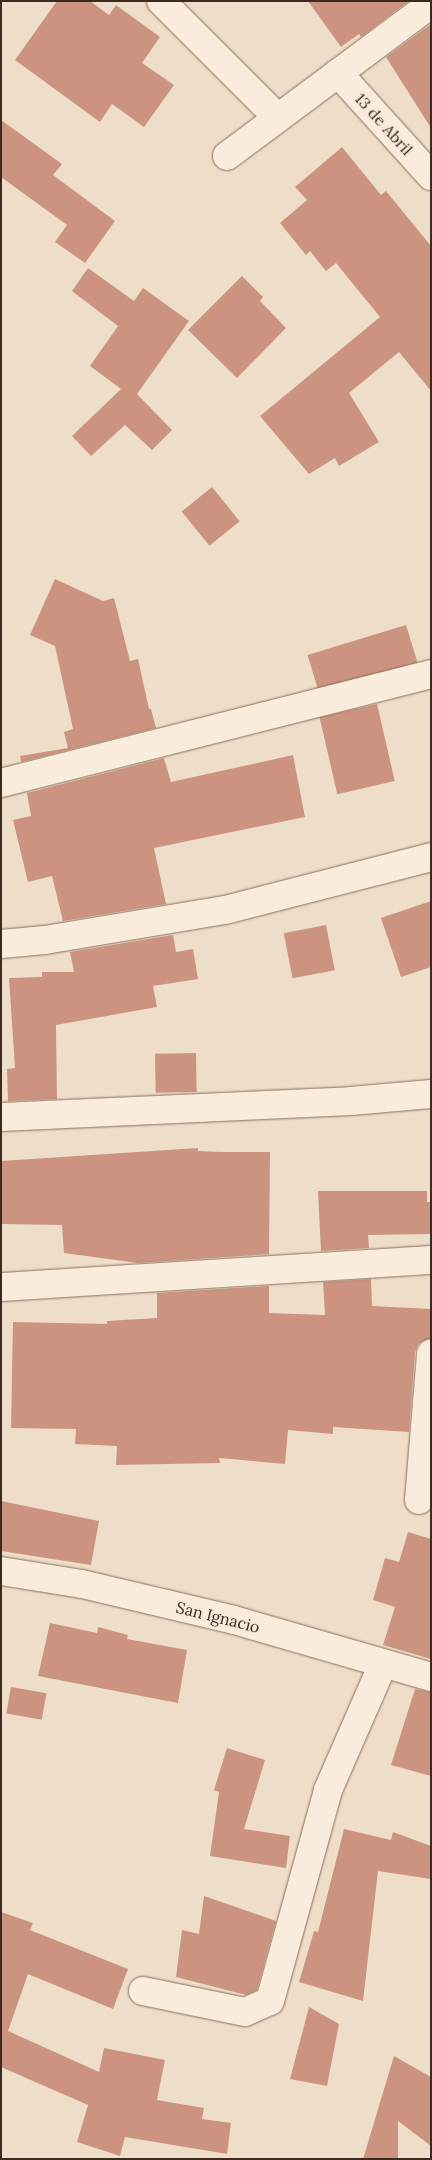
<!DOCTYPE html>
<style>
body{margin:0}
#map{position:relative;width:432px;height:2160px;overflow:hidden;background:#eedec9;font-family:Lora,serif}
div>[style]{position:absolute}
.building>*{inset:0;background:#cc9480;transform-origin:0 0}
.roads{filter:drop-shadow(0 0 1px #8b6f5e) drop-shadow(0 0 1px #8b6f5e)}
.minor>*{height:28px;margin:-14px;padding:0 14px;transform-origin:14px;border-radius:14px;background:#f9ecdd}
span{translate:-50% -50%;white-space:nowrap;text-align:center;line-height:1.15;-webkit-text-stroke:4.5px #f6e9d9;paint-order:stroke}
.street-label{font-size:16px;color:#3c2a21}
.frame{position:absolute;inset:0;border:2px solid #3c2a21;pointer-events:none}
</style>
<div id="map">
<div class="building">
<div style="clip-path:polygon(57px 1px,90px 1px,109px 15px,116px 5px,160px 37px,142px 63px,174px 85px,144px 127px,112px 104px,100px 122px,15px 60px)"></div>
<div style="clip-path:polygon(308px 1px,409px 1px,361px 37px,359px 34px,341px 47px)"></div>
<div style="clip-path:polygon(431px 24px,431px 128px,386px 57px)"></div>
<div style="clip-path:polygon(1px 120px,62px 164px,53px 175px,115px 221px,85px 263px,55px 242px,67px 225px,1px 177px)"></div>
<div style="clip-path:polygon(342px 147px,381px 195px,386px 191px,431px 246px,431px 391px,399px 352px,349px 393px,379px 442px,339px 466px,335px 458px,309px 474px,260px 416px,380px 317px,336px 263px,326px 271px,310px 251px,306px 255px,280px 223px,307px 200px,295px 187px)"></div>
<div style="clip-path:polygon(88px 268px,134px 301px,143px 288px,189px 321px,137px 394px,172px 430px,152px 450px,125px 425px,91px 456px,72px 436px,121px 389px,90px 366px,118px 326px,72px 291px)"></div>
<div style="clip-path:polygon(242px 276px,263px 297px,260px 301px,286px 328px,237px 378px,188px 330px)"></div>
<div style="left:212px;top:487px;width:44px;height:39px;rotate:51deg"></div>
<div style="clip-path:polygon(55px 579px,103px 601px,114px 598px,130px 661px,138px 659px,149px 709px,151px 709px,156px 728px,21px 762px,20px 756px,68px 748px,64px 732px,73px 729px,55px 646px,30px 635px)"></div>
<div style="left:406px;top:625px;width:39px;height:103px;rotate:73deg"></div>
<div style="left:377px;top:704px;width:79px;height:59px;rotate:77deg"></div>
<div style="clip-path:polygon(293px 755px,305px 817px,154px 848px,166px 904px,63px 921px,52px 876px,28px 882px,13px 820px,31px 816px,27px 793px,164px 758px,171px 782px)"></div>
<div style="clip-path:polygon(431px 901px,431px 967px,401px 977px,381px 918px)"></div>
<div style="left:326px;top:925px;width:46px;height:43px;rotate:79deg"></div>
<div style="clip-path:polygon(173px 935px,176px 952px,193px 949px,198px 979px,153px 986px,157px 1007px,56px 1025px,57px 1099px,8px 1101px,7px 1069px,15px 1068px,9px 978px,42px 977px,42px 972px,74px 972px,70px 952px)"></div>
<div style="left:196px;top:1053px;width:39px;height:41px;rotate:89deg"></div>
<div style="clip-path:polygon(198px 1148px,198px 1151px,221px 1152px,270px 1152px,269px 1254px,138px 1263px,64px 1253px,62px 1225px,1px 1224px,1px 1161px)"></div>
<div style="clip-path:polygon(318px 1191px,427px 1191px,427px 1202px,431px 1202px,431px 1234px,368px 1235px,369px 1248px,321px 1251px)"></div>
<div style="clip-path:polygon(371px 1279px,372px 1306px,431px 1309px,431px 1338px,418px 1344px,415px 1352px,409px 1432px,333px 1427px,333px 1434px,288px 1430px,285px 1464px,219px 1458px,220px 1463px,116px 1465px,117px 1446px,75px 1444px,76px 1429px,11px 1428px,13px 1322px,107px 1324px,107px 1321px,157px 1318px,157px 1293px,269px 1286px,269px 1313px,325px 1315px,323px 1282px)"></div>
<div style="clip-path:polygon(1px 1501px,99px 1521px,91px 1565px,1px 1551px)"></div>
<div style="clip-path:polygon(408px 1532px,431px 1539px,431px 1659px,383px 1645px,395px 1607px,373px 1600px,385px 1558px,399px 1562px)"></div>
<div style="clip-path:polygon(50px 1623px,97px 1633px,98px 1627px,128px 1635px,127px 1639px,187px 1650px,178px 1703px,38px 1676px)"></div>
<div style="left:11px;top:1687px;width:36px;height:27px;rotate:10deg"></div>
<div style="clip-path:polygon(415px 1689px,431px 1692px,431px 1776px,391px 1765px)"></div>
<div style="clip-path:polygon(227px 1748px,265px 1760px,244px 1829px,290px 1836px,286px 1868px,210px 1856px,219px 1792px,214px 1790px)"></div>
<div style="clip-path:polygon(344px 1829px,391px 1840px,393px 1832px,431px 1846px,431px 1879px,378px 1871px,363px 2001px,299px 1982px,314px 1931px,318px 1932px)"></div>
<div style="clip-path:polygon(204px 1896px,276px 1921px,257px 1990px,246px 1995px,176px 1977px,182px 1930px,199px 1934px)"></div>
<div style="clip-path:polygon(1px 1912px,33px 1923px,30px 1930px,128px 1969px,113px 2009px,28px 1974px,8px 2031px,99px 2072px,104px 2048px,165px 2060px,157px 2100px,204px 2108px,202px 2119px,231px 2123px,227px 2154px,125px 2137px,120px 2156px,77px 2142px,88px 2105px,1px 2067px)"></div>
<div style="clip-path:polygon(309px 2007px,339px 2024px,327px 2086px,290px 2079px)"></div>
<div style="clip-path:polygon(394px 2056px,431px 2077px,431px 2146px,398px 2121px,398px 2159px,363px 2159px)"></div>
</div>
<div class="roads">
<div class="minor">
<div style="left:161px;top:1px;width:165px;rotate:45deg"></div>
<div style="left:338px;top:73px;width:139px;rotate:47.9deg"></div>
<div style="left:227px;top:156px;width:254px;rotate:-36.7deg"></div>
<div style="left:1px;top:783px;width:444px;rotate:-14.2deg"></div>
<div style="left:1px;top:944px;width:44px;rotate:-5.2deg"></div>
<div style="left:45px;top:940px;width:182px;rotate:-9.5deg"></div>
<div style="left:225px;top:910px;width:213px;rotate:-14.4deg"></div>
<div style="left:1px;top:1117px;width:350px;rotate:-2.6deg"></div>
<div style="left:351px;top:1101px;width:80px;rotate:-5deg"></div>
<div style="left:1px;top:1287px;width:431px;rotate:-3.6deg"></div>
<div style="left:419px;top:1500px;width:147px;rotate:-85.3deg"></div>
<div style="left:1px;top:1571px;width:82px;rotate:9.1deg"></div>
<div style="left:82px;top:1584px;width:156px;rotate:13.3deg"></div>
<div style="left:234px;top:1620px;width:205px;rotate:16.1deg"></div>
<div style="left:143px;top:1991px;width:104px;rotate:11.6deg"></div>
<div style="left:245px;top:2012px;width:27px;rotate:-24deg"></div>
<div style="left:270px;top:2001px;width:219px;rotate:-74.6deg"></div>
<div style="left:328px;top:1790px;width:137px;rotate:-66.4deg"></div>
</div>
</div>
<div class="street-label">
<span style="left:384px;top:124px;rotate:48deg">13 de Abril</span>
<span style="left:218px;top:1617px;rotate:14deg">San Ignacio</span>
</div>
<div class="frame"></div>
</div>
